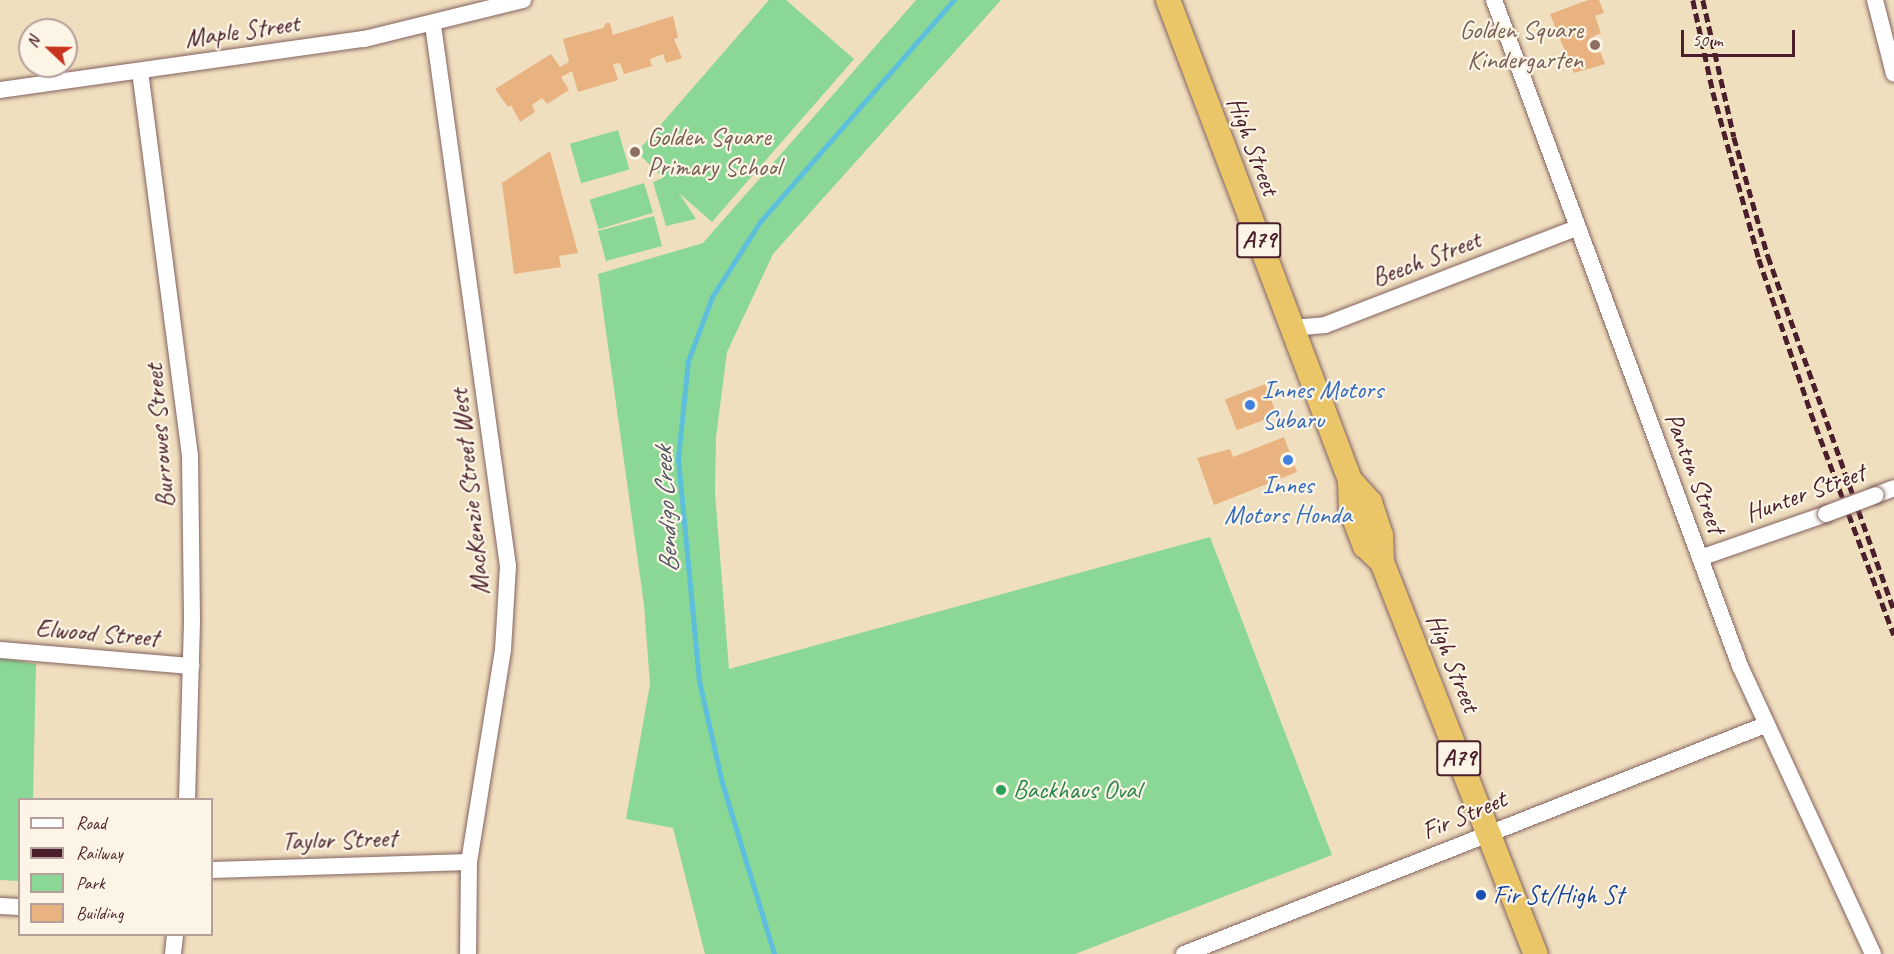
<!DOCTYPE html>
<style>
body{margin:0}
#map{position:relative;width:1894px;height:954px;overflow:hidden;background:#f0dfbf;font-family:Caveat,sans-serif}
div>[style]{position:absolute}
.green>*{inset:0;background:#8ad796;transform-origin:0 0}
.stream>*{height:4.5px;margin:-2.25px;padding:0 2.25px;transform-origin:2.25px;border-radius:2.25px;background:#5dbfdb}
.building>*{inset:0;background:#e8b380;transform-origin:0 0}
.roads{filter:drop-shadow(0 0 2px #84625f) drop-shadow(0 0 2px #84625f)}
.minor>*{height:16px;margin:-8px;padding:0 8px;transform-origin:8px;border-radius:8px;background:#fff}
.highway>*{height:24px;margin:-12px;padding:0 12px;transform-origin:12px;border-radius:12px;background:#eac669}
.rail>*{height:4.5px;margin-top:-2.25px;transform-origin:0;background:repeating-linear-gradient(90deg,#4a1f2b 0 9px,transparent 0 13.5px)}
.bridges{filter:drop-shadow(0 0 2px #84625f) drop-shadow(0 0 2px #84625f)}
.minor-bridge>*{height:16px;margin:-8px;padding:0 8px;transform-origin:8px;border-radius:8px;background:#fff}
.dots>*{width:16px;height:16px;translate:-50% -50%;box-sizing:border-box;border:3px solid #fcf5e5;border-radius:50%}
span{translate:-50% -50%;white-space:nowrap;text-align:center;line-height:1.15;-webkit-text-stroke:4.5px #fcf5e5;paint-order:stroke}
.shield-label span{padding:2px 4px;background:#fcf5e5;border:2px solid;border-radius:4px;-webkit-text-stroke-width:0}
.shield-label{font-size:24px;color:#4a1f2b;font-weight:700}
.education-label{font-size:26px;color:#785e54}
.right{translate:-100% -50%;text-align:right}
.left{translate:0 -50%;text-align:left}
.street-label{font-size:26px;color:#4a1f2b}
.shop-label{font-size:26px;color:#366cbe}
.leisure-label{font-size:26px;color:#27864d}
.transit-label{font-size:26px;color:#164399}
.water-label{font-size:27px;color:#515769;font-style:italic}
.legend{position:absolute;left:18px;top:798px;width:195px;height:138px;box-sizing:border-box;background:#fcf5e5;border:2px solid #b59f9b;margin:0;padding:8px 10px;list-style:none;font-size:18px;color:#4a1f2b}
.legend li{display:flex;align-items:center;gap:12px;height:30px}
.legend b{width:30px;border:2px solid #b59f9b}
.north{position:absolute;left:18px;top:18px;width:60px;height:60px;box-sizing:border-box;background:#fcf5e5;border:2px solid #b59f9b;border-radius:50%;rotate:292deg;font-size:16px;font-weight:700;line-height:24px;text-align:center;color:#4a1f2b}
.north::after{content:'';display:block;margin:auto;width:21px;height:27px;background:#c8321e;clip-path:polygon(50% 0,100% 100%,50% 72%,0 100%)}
.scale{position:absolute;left:1681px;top:30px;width:114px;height:27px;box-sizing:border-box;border:3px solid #4a1f2b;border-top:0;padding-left:8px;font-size:18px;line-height:21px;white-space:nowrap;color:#4a1f2b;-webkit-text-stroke:4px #fcf5e5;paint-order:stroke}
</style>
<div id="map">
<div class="green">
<div style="clip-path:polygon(769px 0,786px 0,854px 59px,712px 222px,679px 193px,696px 219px,666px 226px,653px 182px,663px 178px,637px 152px)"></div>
<div style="clip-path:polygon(916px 0,1001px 0,773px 254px,727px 352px,716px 437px,715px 493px,729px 669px,1210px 537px,1332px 855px,1075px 954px,705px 954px,673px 828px,626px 819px,650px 684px,644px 605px,598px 274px,703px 243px)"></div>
<div style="left:618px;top:130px;width:41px;height:50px;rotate:74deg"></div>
<div style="left:644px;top:183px;width:31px;height:57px;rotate:73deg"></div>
<div style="left:654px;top:216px;width:31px;height:58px;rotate:75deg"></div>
<div style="clip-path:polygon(0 658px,36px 664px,33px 799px,20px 800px,19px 881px,0 880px)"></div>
</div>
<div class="stream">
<div style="left:774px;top:954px;width:179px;rotate:-106.9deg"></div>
<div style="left:722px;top:783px;width:105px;rotate:-102.7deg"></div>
<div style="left:699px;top:681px;width:223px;rotate:-95.4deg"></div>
<div style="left:678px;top:459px;width:99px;rotate:-84.2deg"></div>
<div style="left:688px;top:361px;width:68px;rotate:-69.4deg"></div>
<div style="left:712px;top:297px;width:89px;rotate:-57.4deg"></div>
<div style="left:760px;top:222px;width:295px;rotate:-48.9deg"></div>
</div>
<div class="building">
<div style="clip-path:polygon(1588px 0,1599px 0,1604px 13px,1595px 16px,1601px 33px,1594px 36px,1605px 64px,1574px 73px,1550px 14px)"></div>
<div style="clip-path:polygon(673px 16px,678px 38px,674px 39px,682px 58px,666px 63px,663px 54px,650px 59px,652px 66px,624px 74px,620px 63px,613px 64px,618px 80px,578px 92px,572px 71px,561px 77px,569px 90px,547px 104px,542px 98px,532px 105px,535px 112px,520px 122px,511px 105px,508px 107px,495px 89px,551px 54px,560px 67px,569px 62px,563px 39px,603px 28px,606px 23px,610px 23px,613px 35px)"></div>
<div style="clip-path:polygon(550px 151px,578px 253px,559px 256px,561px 267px,514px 274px,502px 183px)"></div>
<div style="left:1265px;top:384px;width:33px;height:43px;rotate:69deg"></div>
<div style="clip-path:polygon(1284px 437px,1297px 472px,1214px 505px,1197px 458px,1230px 449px,1233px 457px)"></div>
</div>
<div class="roads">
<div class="minor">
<div style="left:1494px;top:0;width:710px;rotate:69.73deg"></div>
<div style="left:1740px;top:666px;width:317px;rotate:65.2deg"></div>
<div style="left:1875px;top:0;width:76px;rotate:75.6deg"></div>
<div style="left:433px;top:25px;width:546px;rotate:82.11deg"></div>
<div style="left:508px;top:566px;width:84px;rotate:93.4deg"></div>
<div style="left:503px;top:650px;width:215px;rotate:99.1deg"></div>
<div style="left:469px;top:862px;width:92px;rotate:90.6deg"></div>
<div style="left:140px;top:71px;width:387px;rotate:82.6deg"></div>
<div style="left:190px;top:455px;width:167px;rotate:89.3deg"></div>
<div style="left:192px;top:622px;width:178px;rotate:91.6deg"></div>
<div style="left:0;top:90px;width:368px;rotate:-8deg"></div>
<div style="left:364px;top:39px;width:164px;rotate:-13.8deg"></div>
<div style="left:1292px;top:328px;width:33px;rotate:-5deg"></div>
<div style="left:1325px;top:325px;width:269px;rotate:-21.1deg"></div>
<div style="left:1876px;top:495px;width:19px;rotate:-21deg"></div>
<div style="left:1700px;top:558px;width:133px;rotate:-19.2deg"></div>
<div style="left:0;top:650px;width:192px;rotate:4.8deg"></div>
<div style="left:212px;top:870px;width:257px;rotate:-1.8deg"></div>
<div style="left:0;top:906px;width:20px;rotate:3deg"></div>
<div style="left:173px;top:954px;width:20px;rotate:-84deg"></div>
<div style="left:1184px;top:954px;width:625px;rotate:-21.51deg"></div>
</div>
<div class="highway">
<div style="left:1168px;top:0;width:513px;rotate:69.23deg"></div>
<div style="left:1350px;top:480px;width:30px;rotate:88deg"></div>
<div style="left:1351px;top:510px;width:39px;rotate:69deg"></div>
<div style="left:1365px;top:546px;width:23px;rotate:43deg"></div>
<div style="left:1350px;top:480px;width:30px;rotate:48deg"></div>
<div style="left:1370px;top:502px;width:35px;rotate:72deg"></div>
<div style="left:1381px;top:535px;width:27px;rotate:88deg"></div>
<div style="left:1382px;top:562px;width:421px;rotate:68.6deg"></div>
</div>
</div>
<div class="rail">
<div style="left:1693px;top:0;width:94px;rotate:77.7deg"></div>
<div style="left:1713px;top:92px;width:173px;rotate:74.6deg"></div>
<div style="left:1759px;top:259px;width:163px;rotate:71.3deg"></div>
<div style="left:1811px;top:413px;width:237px;rotate:69.5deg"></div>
<div style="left:1703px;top:0;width:140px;rotate:77.2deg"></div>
<div style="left:1734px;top:137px;width:124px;rotate:74.1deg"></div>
<div style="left:1768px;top:256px;width:376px;rotate:70.4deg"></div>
</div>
<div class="bridges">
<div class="minor-bridge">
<div style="left:1826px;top:514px;width:53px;rotate:-20.8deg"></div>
</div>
</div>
<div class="dots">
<div style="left:1595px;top:45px;background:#8d6e63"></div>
<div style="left:635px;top:152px;background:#8d6e63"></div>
<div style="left:1250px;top:405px;background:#3f7fe0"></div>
<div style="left:1288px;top:460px;background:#3f7fe0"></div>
<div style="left:1001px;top:790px;background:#2e9e5b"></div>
<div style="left:1481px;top:895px;background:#1a4fb4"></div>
</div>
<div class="shield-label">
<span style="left:1259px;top:240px">A79</span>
<span style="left:1459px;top:758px">A79</span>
</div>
<div class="education-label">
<span class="right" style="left:1583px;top:45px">Golden Square<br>Kindergarten</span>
<span class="left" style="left:647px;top:152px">Golden Square<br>Primary School</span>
</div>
<div class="street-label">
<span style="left:242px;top:31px;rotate:-8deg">Maple Street</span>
<span style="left:1253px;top:146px;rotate:69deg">High Street</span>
<span style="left:1426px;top:259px;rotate:-21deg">Beech Street</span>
<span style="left:160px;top:436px;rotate:-95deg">Burrowes Street</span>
<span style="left:1695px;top:473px;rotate:69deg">Panton Street</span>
<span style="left:470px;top:492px;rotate:-96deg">MacKenzie Street West</span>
<span style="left:1805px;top:493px;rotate:-20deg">Hunter Street</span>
<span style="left:97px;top:633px;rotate:5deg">Elwood Street</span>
<span style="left:1453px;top:663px;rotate:68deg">High Street</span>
<span style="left:1464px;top:815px;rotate:-23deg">Fir Street</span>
<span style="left:339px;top:840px;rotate:-2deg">Taylor Street</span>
</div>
<div class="shop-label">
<span class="left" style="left:1262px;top:405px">Innes Motors<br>Subaru</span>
<span style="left:1288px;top:500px">Innes<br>Motors Honda</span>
</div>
<div class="leisure-label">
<span class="left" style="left:1013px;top:790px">Backhaus Oval</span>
</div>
<div class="transit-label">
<span class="left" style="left:1493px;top:895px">Fir St/High St</span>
</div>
<div class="water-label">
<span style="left:666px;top:510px;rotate:-93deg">Bendigo Creek</span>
</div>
<ul class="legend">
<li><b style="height:8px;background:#fff"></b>Road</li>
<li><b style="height:8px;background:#4a1f2b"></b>Railway</li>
<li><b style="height:16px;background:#8ad796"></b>Park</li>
<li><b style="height:16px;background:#e8b380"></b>Building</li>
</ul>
<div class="north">N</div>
<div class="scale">50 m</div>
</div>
